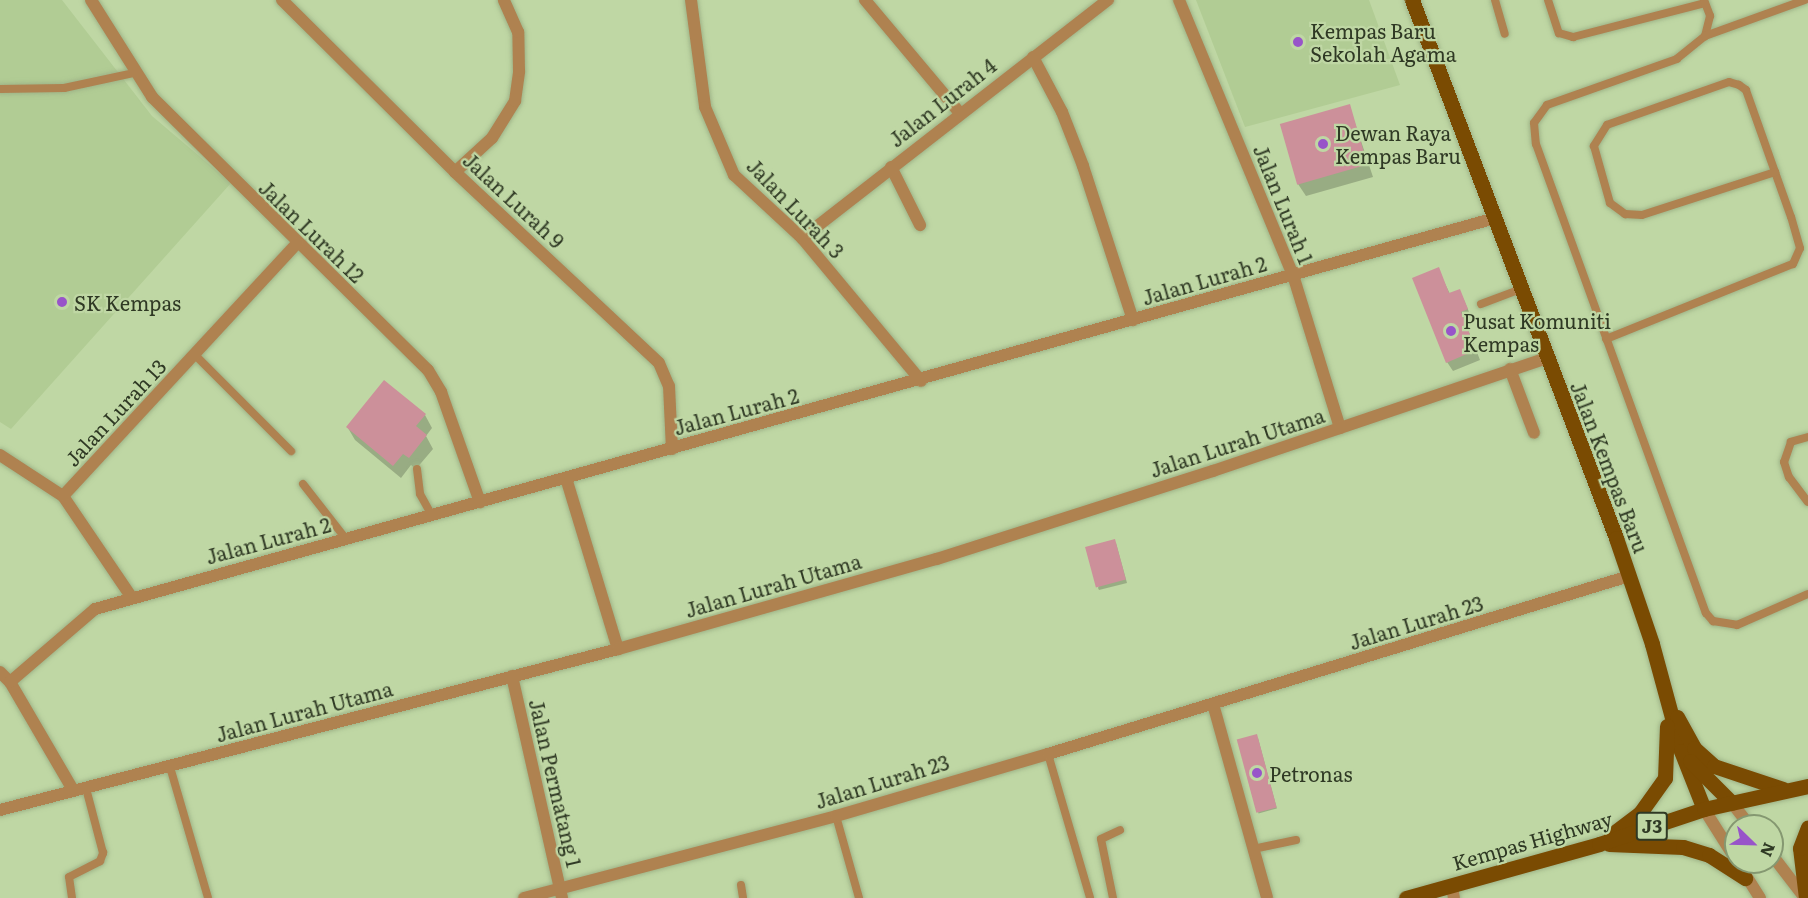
<!DOCTYPE html>
<style>
body{margin:0}
#map{position:relative;width:1808px;height:898px;overflow:hidden;background:#bfd7a4;font-family:Literata,serif}
div>[style]{position:absolute}
.built>*{inset:0;background:#b1cc94}
.shadow>*{inset:0;background:#0003;transform-origin:0 0}
.building>*{inset:0;background:#cc909a;transform-origin:0 0}
.roads{filter:drop-shadow(0 0 2px #9fb488) drop-shadow(0 0 2px #9fb488)}
.service>*{height:8px;margin:-4px;padding:0 4px;transform-origin:4px;border-radius:4px;background:#af8250}
.minor>*{height:12px;margin:-6px;padding:0 6px;transform-origin:6px;border-radius:6px;background:#af8250}
.tertiary>*{height:12px;margin:-6px;padding:0 6px;transform-origin:6px;border-radius:6px;background:#af8250}
.primary>*{height:15px;margin:-7.5px;padding:0 7.5px;transform-origin:7.5px;border-radius:7.5px;background:#7a4b02}
.dots>*{width:16px;height:16px;translate:-50% -50%;box-sizing:border-box;border:3px solid #bfd7a4;border-radius:50%}
span{translate:-50% -50%;white-space:nowrap;text-align:center;line-height:1.15;-webkit-text-stroke:4.5px #bfd7a4;paint-order:stroke}
.shield-label span{padding:2px 4px;background:#bfd7a4;border:2px solid;border-radius:4px;-webkit-text-stroke-width:0}
.shield-label{font-size:18px;color:#2f3924;font-weight:700}
.poi-label{font-size:20px;color:#2f3924}
.left{translate:0 -50%;text-align:left}
.street-label{font-size:20px;color:#2f3924}
.north{position:absolute;left:1724px;top:814px;width:60px;height:60px;box-sizing:border-box;background:#bfd7a4;border:2px solid #859871;border-radius:50%;rotate:113deg;font-size:16px;font-weight:700;line-height:24px;text-align:center;color:#2f3924}
.north::after{content:'';display:block;margin:auto;width:21px;height:27px;background:#9854c9;clip-path:polygon(50% 0,100% 100%,50% 72%,0 100%)}
</style>
<div id="map">
<div class="built">
<div style="clip-path:polygon(0 0,62px 0,152px 116px,231px 183px,11px 429px,0 422px)"></div>
<div style="clip-path:polygon(1196px 0,1369px 0,1400px 85px,1245px 127px)"></div>
</div>
<div class="shadow">
<div style="clip-path:polygon(1349px 105px,1373px 177px,1306px 196px,1298px 184px)"></div>
<div style="clip-path:polygon(1438px 269px,1450px 294px,1459px 291px,1464px 300px,1472px 319px,1465px 322px,1480px 360px,1453px 371px,1447px 362px)"></div>
<div style="clip-path:polygon(385px 382px,425px 415px,432px 428px,426px 436px,433px 449px,416px 469px,411px 465px,401px 478px,355px 440px,348px 428px)"></div>
<div style="clip-path:polygon(1116px 543px,1127px 583px,1099px 590px,1098px 588px)"></div>
<div style="left:1258px;top:738px;width:73px;height:19px;rotate:75deg"></div>
</div>
<div class="building">
<div style="left:1350px;top:104px;width:63px;height:73px;rotate:74deg"></div>
<div style="clip-path:polygon(1439px 267px,1449px 293px,1460px 289px,1468px 309px,1461px 312px,1476px 350px,1446px 363px,1412px 278px)"></div>
<div style="clip-path:polygon(384px 380px,426px 414px,416px 426px,427px 435px,409px 458px,403px 454px,393px 466px,346px 427px)"></div>
<div style="left:1115px;top:539px;width:42px;height:31px;rotate:75deg"></div>
<div style="left:1257px;top:734px;width:76px;height:21px;rotate:75deg"></div>
</div>
<div class="roads">
<div class="service">
<div style="left:1495px;top:0;width:35px;rotate:74deg"></div>
<div style="left:1548px;top:0;width:35px;rotate:72deg"></div>
<div style="left:1559px;top:33px;width:15px;rotate:16deg"></div>
<div style="left:1573px;top:37px;width:136px;rotate:-14.4deg"></div>
<div style="left:1704px;top:0;width:17px;rotate:69deg"></div>
<div style="left:1710px;top:16px;width:21px;rotate:104deg"></div>
<div style="left:1705px;top:36px;width:36px;rotate:141deg"></div>
<div style="left:1677px;top:59px;width:138px;rotate:160.5deg"></div>
<div style="left:1547px;top:105px;width:22px;rotate:126deg"></div>
<div style="left:1534px;top:123px;width:21px;rotate:85deg"></div>
<div style="left:1536px;top:144px;width:499px;rotate:70.1deg"></div>
<div style="left:1706px;top:613px;width:11px;rotate:49deg"></div>
<div style="left:1713px;top:621px;width:24px;rotate:9deg"></div>
<div style="left:1737px;top:625px;width:77px;rotate:-23.6deg"></div>
<div style="left:1705px;top:36px;width:106px;rotate:-19.8deg"></div>
<div style="left:0;top:89px;width:64px;rotate:-0.9deg"></div>
<div style="left:64px;top:88px;width:72px;rotate:-12.1deg"></div>
<div style="left:1481px;top:304px;width:43px;rotate:-20.6deg"></div>
<div style="left:1606px;top:339px;width:201px;rotate:-21.9deg"></div>
<div style="left:1793px;top:264px;width:17px;rotate:-66deg"></div>
<div style="left:1800px;top:248px;width:32px;rotate:-106deg"></div>
<div style="left:1791px;top:217px;width:48px;rotate:-109.6deg"></div>
<div style="left:1775px;top:172px;width:87px;rotate:-109.5deg"></div>
<div style="left:1746px;top:90px;width:9px;rotate:-144deg"></div>
<div style="left:1739px;top:85px;width:10px;rotate:-163deg"></div>
<div style="left:1729px;top:82px;width:129px;rotate:160.6deg"></div>
<div style="left:1607px;top:125px;width:25px;rotate:122deg"></div>
<div style="left:1594px;top:146px;width:59px;rotate:74.3deg"></div>
<div style="left:1610px;top:203px;width:19px;rotate:36deg"></div>
<div style="left:1625px;top:214px;width:17px;rotate:3deg"></div>
<div style="left:1642px;top:215px;width:140px;rotate:-17.9deg"></div>
<div style="left:195px;top:355px;width:136px;rotate:45deg"></div>
<div style="left:1808px;top:437px;width:18px;rotate:164deg"></div>
<div style="left:1791px;top:442px;width:21px;rotate:109deg"></div>
<div style="left:1784px;top:462px;width:16px;rotate:72deg"></div>
<div style="left:1789px;top:477px;width:31px;rotate:53deg"></div>
<div style="left:417px;top:469px;width:25px;rotate:83deg"></div>
<div style="left:420px;top:494px;width:25px;rotate:61deg"></div>
<div style="left:303px;top:484px;width:70px;rotate:52deg"></div>
<div style="left:1048px;top:754px;width:150px;rotate:73.7deg"></div>
<div style="left:170px;top:767px;width:136px;rotate:73.8deg"></div>
<div style="left:836px;top:816px;width:85px;rotate:74.3deg"></div>
<div style="left:1253px;top:849px;width:44px;rotate:-11.8deg"></div>
<div style="left:741px;top:885px;width:13px;rotate:81deg"></div>
<div style="left:72px;top:898px;width:21px;rotate:-98deg"></div>
<div style="left:69px;top:877px;width:35px;rotate:-27deg"></div>
<div style="left:100px;top:861px;width:9px;rotate:-69deg"></div>
<div style="left:103px;top:853px;width:67px;rotate:-104.7deg"></div>
<div style="left:1113px;top:898px;width:60px;rotate:-101.5deg"></div>
<div style="left:1101px;top:839px;width:21px;rotate:-25deg"></div>
</div>
<div class="minor">
<div style="left:91px;top:0;width:115px;rotate:57.8deg"></div>
<div style="left:152px;top:97px;width:388px;rotate:44.7deg"></div>
<div style="left:428px;top:370px;width:26px;rotate:59deg"></div>
<div style="left:441px;top:392px;width:117px;rotate:70.5deg"></div>
<div style="left:282px;top:0;width:244px;rotate:44.8deg"></div>
<div style="left:455px;top:172px;width:279px;rotate:43.1deg"></div>
<div style="left:659px;top:363px;width:25px;rotate:67deg"></div>
<div style="left:669px;top:386px;width:63px;rotate:87.3deg"></div>
<div style="left:691px;top:0;width:108px;rotate:82.5deg"></div>
<div style="left:705px;top:107px;width:74px;rotate:66.9deg"></div>
<div style="left:734px;top:175px;width:93px;rotate:42.8deg"></div>
<div style="left:802px;top:238px;width:186px;rotate:50.2deg"></div>
<div style="left:865px;top:0;width:146px;rotate:50deg"></div>
<div style="left:1179px;top:0;width:298px;rotate:67.5deg"></div>
<div style="left:1293px;top:275px;width:160px;rotate:72.9deg"></div>
<div style="left:1033px;top:57px;width:62px;rotate:62.2deg"></div>
<div style="left:1062px;top:112px;width:58px;rotate:68.7deg"></div>
<div style="left:1083px;top:166px;width:162px;rotate:72deg"></div>
<div style="left:891px;top:167px;width:65px;rotate:63.4deg"></div>
<div style="left:455px;top:172px;width:50px;rotate:-42.6deg"></div>
<div style="left:492px;top:138px;width:44px;rotate:-58.1deg"></div>
<div style="left:515px;top:101px;width:30px;rotate:-82deg"></div>
<div style="left:519px;top:71px;width:39px;rotate:-91deg"></div>
<div style="left:518px;top:32px;width:35px;rotate:-114deg"></div>
<div style="left:802px;top:238px;width:388px;rotate:-37.9deg"></div>
<div style="left:1510px;top:369px;width:68px;rotate:69.4deg"></div>
<div style="left:0;top:455px;width:75px;rotate:33.1deg"></div>
<div style="left:63px;top:496px;width:123px;rotate:55.9deg"></div>
<div style="left:566px;top:478px;width:179px;rotate:73.1deg"></div>
<div style="left:63px;top:496px;width:345px;rotate:-47.2deg"></div>
<div style="left:0;top:672px;width:14px;rotate:45deg"></div>
<div style="left:10px;top:682px;width:125px;rotate:59.7deg"></div>
<div style="left:512px;top:676px;width:228px;rotate:77.3deg"></div>
<div style="left:10px;top:682px;width:112px;rotate:-40.7deg"></div>
<div style="left:95px;top:609px;width:1454px;rotate:-15.6deg"></div>
<div style="left:1213px;top:704px;width:201px;rotate:74.4deg"></div>
<div style="left:1452px;top:886px;width:12px;rotate:81deg"></div>
<div style="left:524px;top:898px;width:323px;rotate:-14.7deg"></div>
<div style="left:836px;top:816px;width:221px;rotate:-16.3deg"></div>
<div style="left:1048px;top:754px;width:608px;rotate:-17.03deg"></div>
</div>
<div class="tertiary">
<div style="left:1732px;top:803px;width:29px;rotate:52deg"></div>
<div style="left:1704px;top:809px;width:105px;rotate:57.8deg"></div>
<div style="left:0;top:810px;width:639px;rotate:-14.6deg"></div>
<div style="left:618px;top:649px;width:331px;rotate:-15.8deg"></div>
<div style="left:937px;top:559px;width:290px;rotate:-17.7deg"></div>
<div style="left:1213px;top:471px;width:352px;rotate:-18.7deg"></div>
<div style="left:1772px;top:855px;width:54px;rotate:52.5deg"></div>
</div>
<div class="primary">
<div style="left:1412px;top:0;width:575px;rotate:69.23deg"></div>
<div style="left:1616px;top:538px;width:112px;rotate:71.2deg"></div>
<div style="left:1652px;top:644px;width:111px;rotate:74.8deg"></div>
<div style="left:1681px;top:751px;width:62px;rotate:68.4deg"></div>
<div style="left:1677px;top:717px;width:35px;rotate:61deg"></div>
<div style="left:1694px;top:748px;width:27px;rotate:42deg"></div>
<div style="left:1714px;top:766px;width:73px;rotate:18.4deg"></div>
<div style="left:1690px;top:761px;width:59px;rotate:45deg"></div>
<div style="left:1611px;top:835px;width:36px;rotate:-37deg"></div>
<div style="left:1640px;top:813px;width:43px;rotate:-54.5deg"></div>
<div style="left:1665px;top:778px;width:52px;rotate:-87.8deg"></div>
<div style="left:1609px;top:844px;width:74px;rotate:2.3deg"></div>
<div style="left:1683px;top:847px;width:27px;rotate:17deg"></div>
<div style="left:1709px;top:855px;width:43px;rotate:32.6deg"></div>
<div style="left:1406px;top:898px;width:200px;rotate:-15.6deg"></div>
<div style="left:1599px;top:844px;width:111px;rotate:-18.4deg"></div>
<div style="left:1704px;top:809px;width:107px;rotate:-12.5deg"></div>
<div style="left:1806px;top:898px;width:50px;rotate:-96.8deg"></div>
<div style="left:1800px;top:848px;width:22px;rotate:-69deg"></div>
</div>
</div>
<div class="dots">
<div style="left:1298px;top:42px;background:#9854c9"></div>
<div style="left:1323px;top:144px;background:#9854c9"></div>
<div style="left:62px;top:302px;background:#9854c9"></div>
<div style="left:1451px;top:331px;background:#9854c9"></div>
<div style="left:1257px;top:773px;background:#9854c9"></div>
</div>
<div class="shield-label">
<span style="left:1652px;top:826px">J3</span>
</div>
<div class="poi-label">
<span class="left" style="left:1310px;top:42px">Kempas Baru<br>Sekolah Agama</span>
<span class="left" style="left:1335px;top:144px">Dewan Raya<br>Kempas Baru</span>
<span class="left" style="left:74px;top:302px">SK Kempas</span>
<span class="left" style="left:1463px;top:332px">Pusat Komuniti<br>Kempas</span>
<span class="left" style="left:1269px;top:773px">Petronas</span>
</div>
<div class="street-label">
<span style="left:942px;top:102px;rotate:-38deg">Jalan Lurah 4</span>
<span style="left:514px;top:200px;rotate:43deg">Jalan Lurah 9</span>
<span style="left:1284px;top:204px;rotate:68deg">Jalan Lurah 1</span>
<span style="left:796px;top:208px;rotate:46deg">Jalan Lurah 3</span>
<span style="left:312px;top:231px;rotate:44deg">Jalan Lurah 12</span>
<span style="left:1204px;top:280px;rotate:-16deg">Jalan Lurah 2</span>
<span style="left:736px;top:411px;rotate:-15deg">Jalan Lurah 2</span>
<span style="left:115px;top:412px;rotate:-47deg">Jalan Lurah 13</span>
<span style="left:1237px;top:442px;rotate:-18deg">Jalan Lurah Utama</span>
<span style="left:1610px;top:467px;rotate:69deg">Jalan Kempas Baru</span>
<span style="left:268px;top:540px;rotate:-15deg">Jalan Lurah 2</span>
<span style="left:773px;top:585px;rotate:-16deg">Jalan Lurah Utama</span>
<span style="left:1416px;top:622px;rotate:-17deg">Jalan Lurah 23</span>
<span style="left:304px;top:711px;rotate:-15deg">Jalan Lurah Utama</span>
<span style="left:882px;top:781px;rotate:-17deg">Jalan Lurah 23</span>
<span style="left:556px;top:783px;rotate:77deg">Jalan Permatang 1</span>
<span style="left:1532px;top:840px;rotate:-16deg">Kempas Highway</span>
</div>
<div class="north">N</div>
</div>
